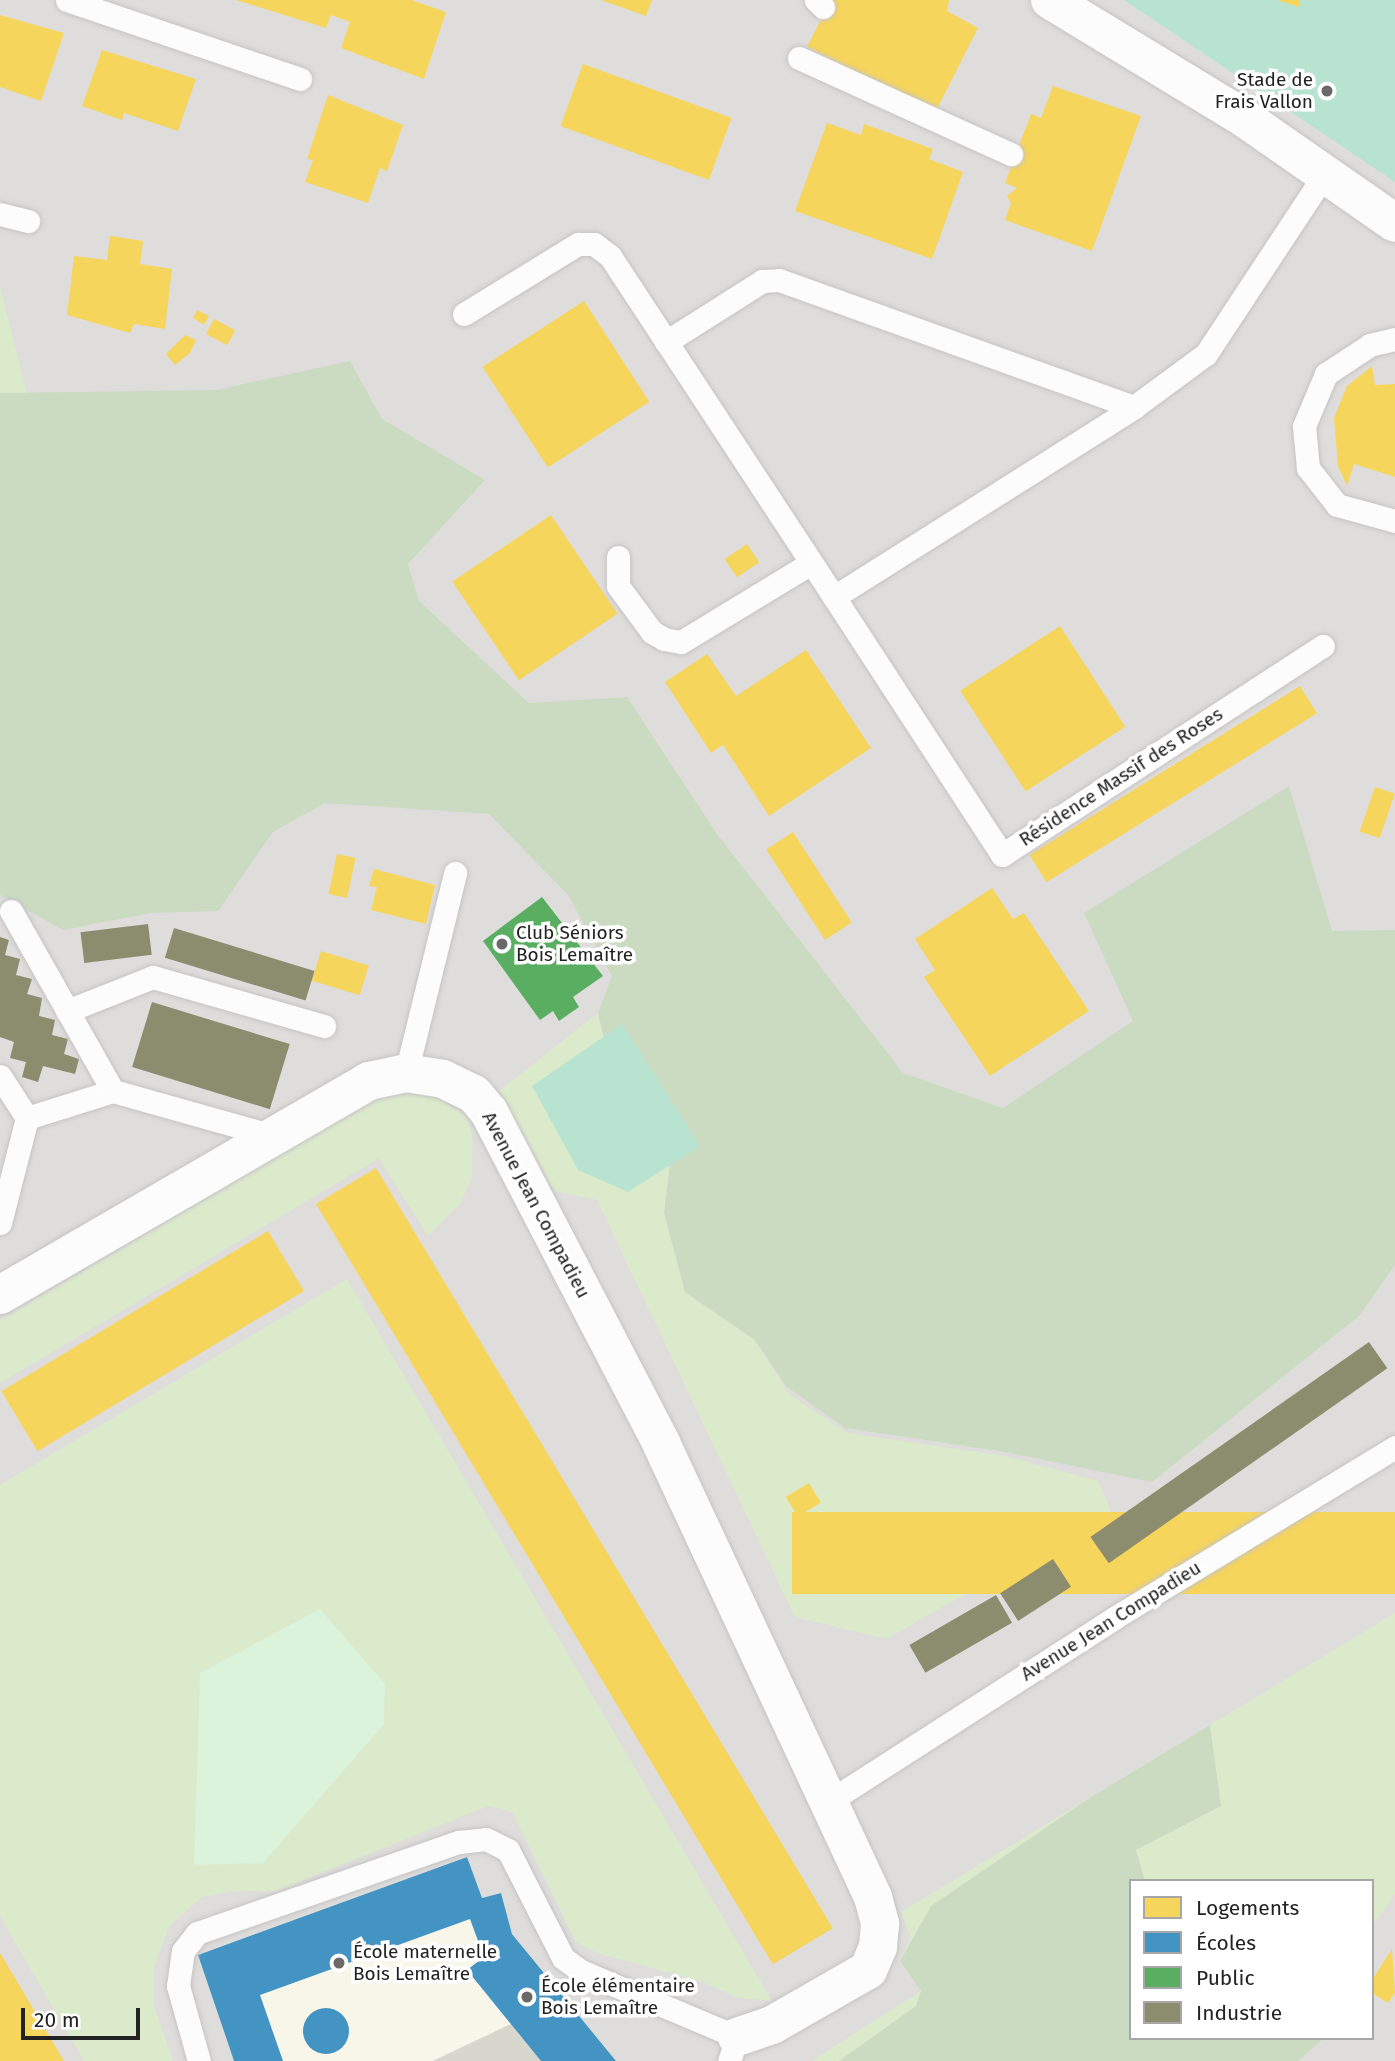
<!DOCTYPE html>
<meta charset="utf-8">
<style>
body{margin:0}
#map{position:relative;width:1395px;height:2061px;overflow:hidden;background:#efedeb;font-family:"Fira Sans",sans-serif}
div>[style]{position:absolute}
.residential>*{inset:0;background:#dfdddc}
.education>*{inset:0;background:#f7f6e8}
.construction>*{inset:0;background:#d8d7cd}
.grass>*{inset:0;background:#dceacc}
.forest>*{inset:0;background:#cbdbc2}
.park>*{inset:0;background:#dbf2db}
.pitch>*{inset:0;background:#b9e3d1}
.homes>*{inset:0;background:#f6d55c;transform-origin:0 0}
.schools>*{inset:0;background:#4393c3}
.round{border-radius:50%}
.public>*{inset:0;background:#5aae61}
.industry>*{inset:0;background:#8c8c6e;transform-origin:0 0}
.roads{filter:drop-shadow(0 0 2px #c5c4c3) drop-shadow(0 0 2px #c5c4c3)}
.lane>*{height:23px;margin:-11.5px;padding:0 11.5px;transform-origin:11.5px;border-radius:11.5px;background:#fdfcfc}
.street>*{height:38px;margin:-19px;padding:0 19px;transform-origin:19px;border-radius:19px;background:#fdfcfc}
.dots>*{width:19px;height:19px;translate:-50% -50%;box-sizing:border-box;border:4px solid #fff;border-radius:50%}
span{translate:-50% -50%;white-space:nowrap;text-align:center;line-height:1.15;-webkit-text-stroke:7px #fff;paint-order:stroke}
.poi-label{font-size:19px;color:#222}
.right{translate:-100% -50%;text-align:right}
.left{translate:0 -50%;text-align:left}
.street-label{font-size:19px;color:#222}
.legend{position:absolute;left:1129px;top:1879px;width:245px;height:161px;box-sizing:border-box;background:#fff;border:2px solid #a7a7a7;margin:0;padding:9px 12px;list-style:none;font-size:21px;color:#222}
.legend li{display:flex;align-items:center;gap:14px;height:35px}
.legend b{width:35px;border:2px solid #a7a7a7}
.scale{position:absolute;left:21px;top:2008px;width:119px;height:32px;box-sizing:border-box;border:4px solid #222;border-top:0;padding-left:9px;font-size:21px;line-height:24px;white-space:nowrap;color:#222;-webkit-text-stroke:5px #fff;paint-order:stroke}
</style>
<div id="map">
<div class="residential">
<div style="clip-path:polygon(evenodd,0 0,1395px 0,1395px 2061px,0 2061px,0 0,1131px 1881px,1372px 1881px,1372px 2038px,1131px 2038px,1131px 1881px)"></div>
</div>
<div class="education">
<div style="clip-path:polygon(467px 1857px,482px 1898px,501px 1893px,512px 1934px,616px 2061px,541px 2061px,511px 2024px,433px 2061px,234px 2061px,198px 1955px)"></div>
</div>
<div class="construction">
<div style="clip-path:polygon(511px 2024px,541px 2061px,433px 2061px)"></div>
</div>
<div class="grass">
<div style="clip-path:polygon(0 287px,27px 393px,0 393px)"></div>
<div style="clip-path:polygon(598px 1013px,614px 1081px,672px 1146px,685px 1292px,755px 1340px,789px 1394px,847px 1433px,1005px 1456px,1098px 1481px,1111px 1511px,886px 1639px,795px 1617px,597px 1200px,554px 1191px,499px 1091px)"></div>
<div style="clip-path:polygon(399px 1090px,437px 1097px,466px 1117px,472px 1133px,472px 1177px,460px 1204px,428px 1236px,379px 1158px,0 1383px,0 1320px,381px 1094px)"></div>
<div style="clip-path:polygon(347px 1279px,772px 2001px,738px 1998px,703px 1982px,597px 1953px,576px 1942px,512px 1812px,488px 1806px,276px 1891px,234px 1891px,202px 1897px,169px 1926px,154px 1967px,154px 2006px,173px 2061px,84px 2061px,0 1916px,0 1485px)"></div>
<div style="clip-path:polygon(1395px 1613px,1395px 1894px,1372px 1927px,1372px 1881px,1131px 1881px,1131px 2038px,1279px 2061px,812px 2061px,921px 1991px,900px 1961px,911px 1937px,901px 1912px)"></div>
</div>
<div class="forest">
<div style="clip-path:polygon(350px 361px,382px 419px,485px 480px,408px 564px,419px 601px,529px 703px,627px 697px,717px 834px,903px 1073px,1003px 1108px,1133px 1021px,1084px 913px,1289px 786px,1332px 931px,1395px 930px,1395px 1265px,1359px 1316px,1152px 1482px,1005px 1452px,845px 1428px,787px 1387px,755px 1340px,685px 1292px,664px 1213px,672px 1146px,614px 1081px,598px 1013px,612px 976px,568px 895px,489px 814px,325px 803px,273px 832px,218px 911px,151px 913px,63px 930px,0 895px,0 393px,216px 390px)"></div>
<div style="clip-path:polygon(1210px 1725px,1221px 1806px,1136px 1850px,1145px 1881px,1131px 1881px,1131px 2038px,1324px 2038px,1298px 2061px,839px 2061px,916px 2006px,921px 1991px,900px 1961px,931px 1906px,1088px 1799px)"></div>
</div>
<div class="park">
<div style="clip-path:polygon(320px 1609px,385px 1684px,384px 1724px,263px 1863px,194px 1865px,200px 1673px)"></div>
</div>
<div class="pitch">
<div style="clip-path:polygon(1124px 0,1395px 0,1395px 182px)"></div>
<div style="clip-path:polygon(622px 1024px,700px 1146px,628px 1192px,578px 1170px,532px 1086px)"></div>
</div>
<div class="homes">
<div style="clip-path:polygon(236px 0,411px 0,446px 12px,424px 79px,341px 48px,350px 22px,331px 15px,326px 28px)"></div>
<div style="clip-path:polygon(601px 0,652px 0,646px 16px)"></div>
<div style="clip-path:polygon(831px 0,949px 0,947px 11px,978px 28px,936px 111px,807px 47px)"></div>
<div style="clip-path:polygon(1277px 0,1300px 0,1299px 7px)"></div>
<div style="clip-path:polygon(0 15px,64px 33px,41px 101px,0 87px)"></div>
<div style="clip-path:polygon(102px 50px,196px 79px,178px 131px,124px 113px,122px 120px,82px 106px)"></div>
<div style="left:583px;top:64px;width:158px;height:66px;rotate:20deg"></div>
<div style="clip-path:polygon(1053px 86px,1141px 116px,1092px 251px,1005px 220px,1011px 203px,1007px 196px,1017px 188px,1005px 183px,1031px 114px,1041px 118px)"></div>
<div style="clip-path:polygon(328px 95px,403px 125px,387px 171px,380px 168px,368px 203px,305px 182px,313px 160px,307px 159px)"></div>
<div style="clip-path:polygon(827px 123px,861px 135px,864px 124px,933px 149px,929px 159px,963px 172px,932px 259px,795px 211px)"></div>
<div style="clip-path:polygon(110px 236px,143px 241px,140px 264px,172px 269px,165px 329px,134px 324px,130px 333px,67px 315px,74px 256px,107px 260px)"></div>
<div style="left:584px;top:301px;width:120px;height:121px;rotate:57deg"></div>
<div style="clip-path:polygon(197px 310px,209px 316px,204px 325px,193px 318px)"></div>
<div style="left:214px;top:319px;width:24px;height:17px;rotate:28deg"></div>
<div style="clip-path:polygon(185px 335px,196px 340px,190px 353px,175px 365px,166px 354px)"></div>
<div style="clip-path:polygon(1372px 366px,1375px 385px,1395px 384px,1395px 477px,1354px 464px,1347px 486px,1338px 466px,1334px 418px,1347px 386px)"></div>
<div style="left:551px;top:515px;width:119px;height:119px;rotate:56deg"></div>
<div style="left:747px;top:544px;width:22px;height:27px;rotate:56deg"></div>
<div style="left:1060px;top:626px;width:120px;height:119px;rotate:57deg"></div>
<div style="clip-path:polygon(806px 650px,871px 748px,769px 816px,723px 745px,711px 753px,665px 682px,707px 654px,736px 696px)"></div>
<div style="left:1300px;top:686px;width:32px;height:319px;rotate:58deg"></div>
<div style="left:1375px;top:787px;width:21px;height:47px;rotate:19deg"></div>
<div style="left:793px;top:832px;width:108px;height:32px;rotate:57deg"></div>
<div style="left:337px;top:854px;width:19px;height:41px;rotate:12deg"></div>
<div style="clip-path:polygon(374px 869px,435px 885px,426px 924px,371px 910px,377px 887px,369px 886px)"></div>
<div style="clip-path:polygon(992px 888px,1013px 919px,1024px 913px,1089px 1011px,990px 1076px,924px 977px,935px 970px,915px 939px)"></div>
<div style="left:321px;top:951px;width:50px;height:31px;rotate:17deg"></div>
<div style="left:376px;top:1168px;width:887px;height:70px;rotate:59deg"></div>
<div style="left:268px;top:1231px;width:70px;height:311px;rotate:59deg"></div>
<div style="left:809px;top:1483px;width:23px;height:27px;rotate:59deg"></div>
<div style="left:1395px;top:1512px;width:82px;height:603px;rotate:90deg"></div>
<div style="left:1089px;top:1535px;width:32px;height:17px;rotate:55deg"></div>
<div style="clip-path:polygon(1392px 1949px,1395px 1993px,1388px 2003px,1372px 1993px,1372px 1980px)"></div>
<div style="clip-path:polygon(0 1953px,21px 1988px,64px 2061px,0 2061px)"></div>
</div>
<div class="schools">
<div style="clip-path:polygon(467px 1857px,482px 1898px,501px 1893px,512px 1934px,616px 2061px,541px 2061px,467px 1970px,484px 1957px,470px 1919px,260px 1995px,283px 2061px,234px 2061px,198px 1955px)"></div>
<div class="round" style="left:303px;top:2008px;width:46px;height:46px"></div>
</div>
<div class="public">
<div style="clip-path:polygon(542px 897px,603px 976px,573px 997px,579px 1007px,559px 1021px,553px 1011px,540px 1020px,483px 941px)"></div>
</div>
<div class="industry">
<div style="left:148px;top:924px;width:31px;height:68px;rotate:83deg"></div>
<div style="left:174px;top:928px;width:147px;height:31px;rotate:17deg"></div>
<div style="clip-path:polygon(0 937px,9px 940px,5px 955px,20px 959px,16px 975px,32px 979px,27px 994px,42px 998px,39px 1016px,55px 1020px,52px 1035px,68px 1039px,64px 1054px,79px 1059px,75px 1074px,43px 1066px,38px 1082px,22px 1077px,26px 1062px,10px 1058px,14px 1042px,0 1037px)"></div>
<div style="left:152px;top:1002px;width:144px;height:68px;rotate:17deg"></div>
<div style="left:1369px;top:1342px;width:32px;height:340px;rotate:55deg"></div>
<div style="left:1053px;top:1559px;width:33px;height:63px;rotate:57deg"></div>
<div style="left:996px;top:1595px;width:32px;height:100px;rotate:60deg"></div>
</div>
<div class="roads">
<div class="lane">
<div style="left:67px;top:0;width:246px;rotate:18.7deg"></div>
<div style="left:816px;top:0;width:10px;rotate:45deg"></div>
<div style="left:799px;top:58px;width:233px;rotate:24.4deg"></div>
<div style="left:0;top:214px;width:29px;rotate:14deg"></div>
<div style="left:464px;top:314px;width:134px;rotate:-31.6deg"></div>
<div style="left:578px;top:244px;width:16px"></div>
<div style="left:594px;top:244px;width:20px;rotate:37deg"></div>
<div style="left:610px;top:256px;width:408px;rotate:56.7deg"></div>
<div style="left:834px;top:597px;width:355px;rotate:-32.3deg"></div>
<div style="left:1134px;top:407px;width:89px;rotate:-36.4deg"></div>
<div style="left:1206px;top:354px;width:214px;rotate:-56.6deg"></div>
<div style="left:1395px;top:339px;width:26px;rotate:167deg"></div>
<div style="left:1370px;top:345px;width:53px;rotate:146.6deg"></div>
<div style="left:1326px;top:374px;width:56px;rotate:112.9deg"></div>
<div style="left:1304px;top:426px;width:42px;rotate:84.6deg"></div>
<div style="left:1308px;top:468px;width:47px;rotate:51.9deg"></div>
<div style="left:1337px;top:505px;width:60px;rotate:15.4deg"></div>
<div style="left:666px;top:342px;width:114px;rotate:-32.4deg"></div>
<div style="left:762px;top:281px;width:17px;rotate:-3deg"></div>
<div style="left:779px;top:280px;width:377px;rotate:19.7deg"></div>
<div style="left:618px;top:557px;width:29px;rotate:90deg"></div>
<div style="left:618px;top:586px;width:57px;rotate:53.5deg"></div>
<div style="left:652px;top:632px;width:14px;rotate:30deg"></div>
<div style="left:664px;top:639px;width:17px;rotate:10deg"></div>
<div style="left:681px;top:642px;width:152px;rotate:-31.3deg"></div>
<div style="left:834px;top:597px;width:308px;rotate:56.9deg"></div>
<div style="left:1002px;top:855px;width:383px;rotate:-33.1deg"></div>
<div style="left:11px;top:911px;width:207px;rotate:60.5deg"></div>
<div style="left:67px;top:1011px;width:92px;rotate:-21.6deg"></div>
<div style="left:153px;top:977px;width:178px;rotate:16deg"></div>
<div style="left:406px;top:1073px;width:206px;rotate:-76.2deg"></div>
<div style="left:0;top:1076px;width:50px;rotate:57.3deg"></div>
<div style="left:27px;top:1118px;width:90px;rotate:-17.4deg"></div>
<div style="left:113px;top:1091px;width:170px;rotate:15.7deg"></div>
<div style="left:0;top:1223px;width:108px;rotate:-75.6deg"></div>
<div style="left:831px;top:1800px;width:336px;rotate:-32.7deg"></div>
<div style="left:1114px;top:1618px;width:329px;rotate:-31.3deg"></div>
<div style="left:199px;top:2061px;width:78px;rotate:-105.6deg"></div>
<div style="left:178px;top:1986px;width:35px;rotate:-82deg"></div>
<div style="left:183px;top:1951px;width:23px;rotate:-52deg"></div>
<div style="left:197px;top:1933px;width:277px;rotate:-19.2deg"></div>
<div style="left:459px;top:1842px;width:27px;rotate:-6deg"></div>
<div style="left:486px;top:1839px;width:25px;rotate:27deg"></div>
<div style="left:508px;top:1850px;width:121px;rotate:63deg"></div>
<div style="left:563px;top:1958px;width:22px;rotate:36deg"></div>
<div style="left:581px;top:1971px;width:169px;rotate:22.9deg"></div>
<div style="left:737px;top:2037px;width:25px;rotate:108deg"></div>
</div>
<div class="street">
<div style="left:1050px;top:0;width:231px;rotate:31.3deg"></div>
<div style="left:1247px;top:120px;width:180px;rotate:34.8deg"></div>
<div style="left:0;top:1295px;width:427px;rotate:-30.1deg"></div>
<div style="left:369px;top:1081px;width:38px;rotate:-12deg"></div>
<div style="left:406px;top:1073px;width:37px;rotate:9deg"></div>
<div style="left:443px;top:1079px;width:34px;rotate:26deg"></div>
<div style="left:474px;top:1094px;width:23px;rotate:50deg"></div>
<div style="left:489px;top:1112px;width:373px;rotate:62.5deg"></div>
<div style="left:661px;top:1443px;width:501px;rotate:64.97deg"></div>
<div style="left:873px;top:1897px;width:28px;rotate:75deg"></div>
<div style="left:880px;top:1924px;width:23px;rotate:95deg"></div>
<div style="left:878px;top:1947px;width:25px;rotate:113deg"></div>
<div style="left:868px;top:1970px;width:111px;rotate:150.2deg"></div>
<div style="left:772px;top:2025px;width:37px;rotate:161deg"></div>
</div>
</div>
<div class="dots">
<div style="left:1327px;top:91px;background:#6a6968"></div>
<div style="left:502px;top:944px;background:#6a6968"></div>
<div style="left:339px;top:1963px;background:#6a6968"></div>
<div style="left:527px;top:1997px;background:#6a6968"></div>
</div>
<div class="poi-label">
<span class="right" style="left:1313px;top:91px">Stade de<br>Frais Vallon</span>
<span class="left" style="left:516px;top:944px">Club Séniors<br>Bois Lemaître</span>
<span class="left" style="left:353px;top:1963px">École maternelle<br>Bois Lemaître</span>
<span class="left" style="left:541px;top:1997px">École élémentaire<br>Bois Lemaître</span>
</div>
<div class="street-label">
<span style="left:1121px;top:777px;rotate:-33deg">Résidence Massif des Roses</span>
<span style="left:536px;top:1205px;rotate:62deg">Avenue Jean Compadieu</span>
<span style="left:1111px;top:1621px;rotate:-32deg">Avenue Jean Compadieu</span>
</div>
<ul class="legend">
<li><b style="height:19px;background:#f6d55c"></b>Logements</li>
<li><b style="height:19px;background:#4393c3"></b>Écoles</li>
<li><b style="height:19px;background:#5aae61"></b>Public</li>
<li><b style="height:19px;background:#8c8c6e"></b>Industrie</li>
</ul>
<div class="scale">20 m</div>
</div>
